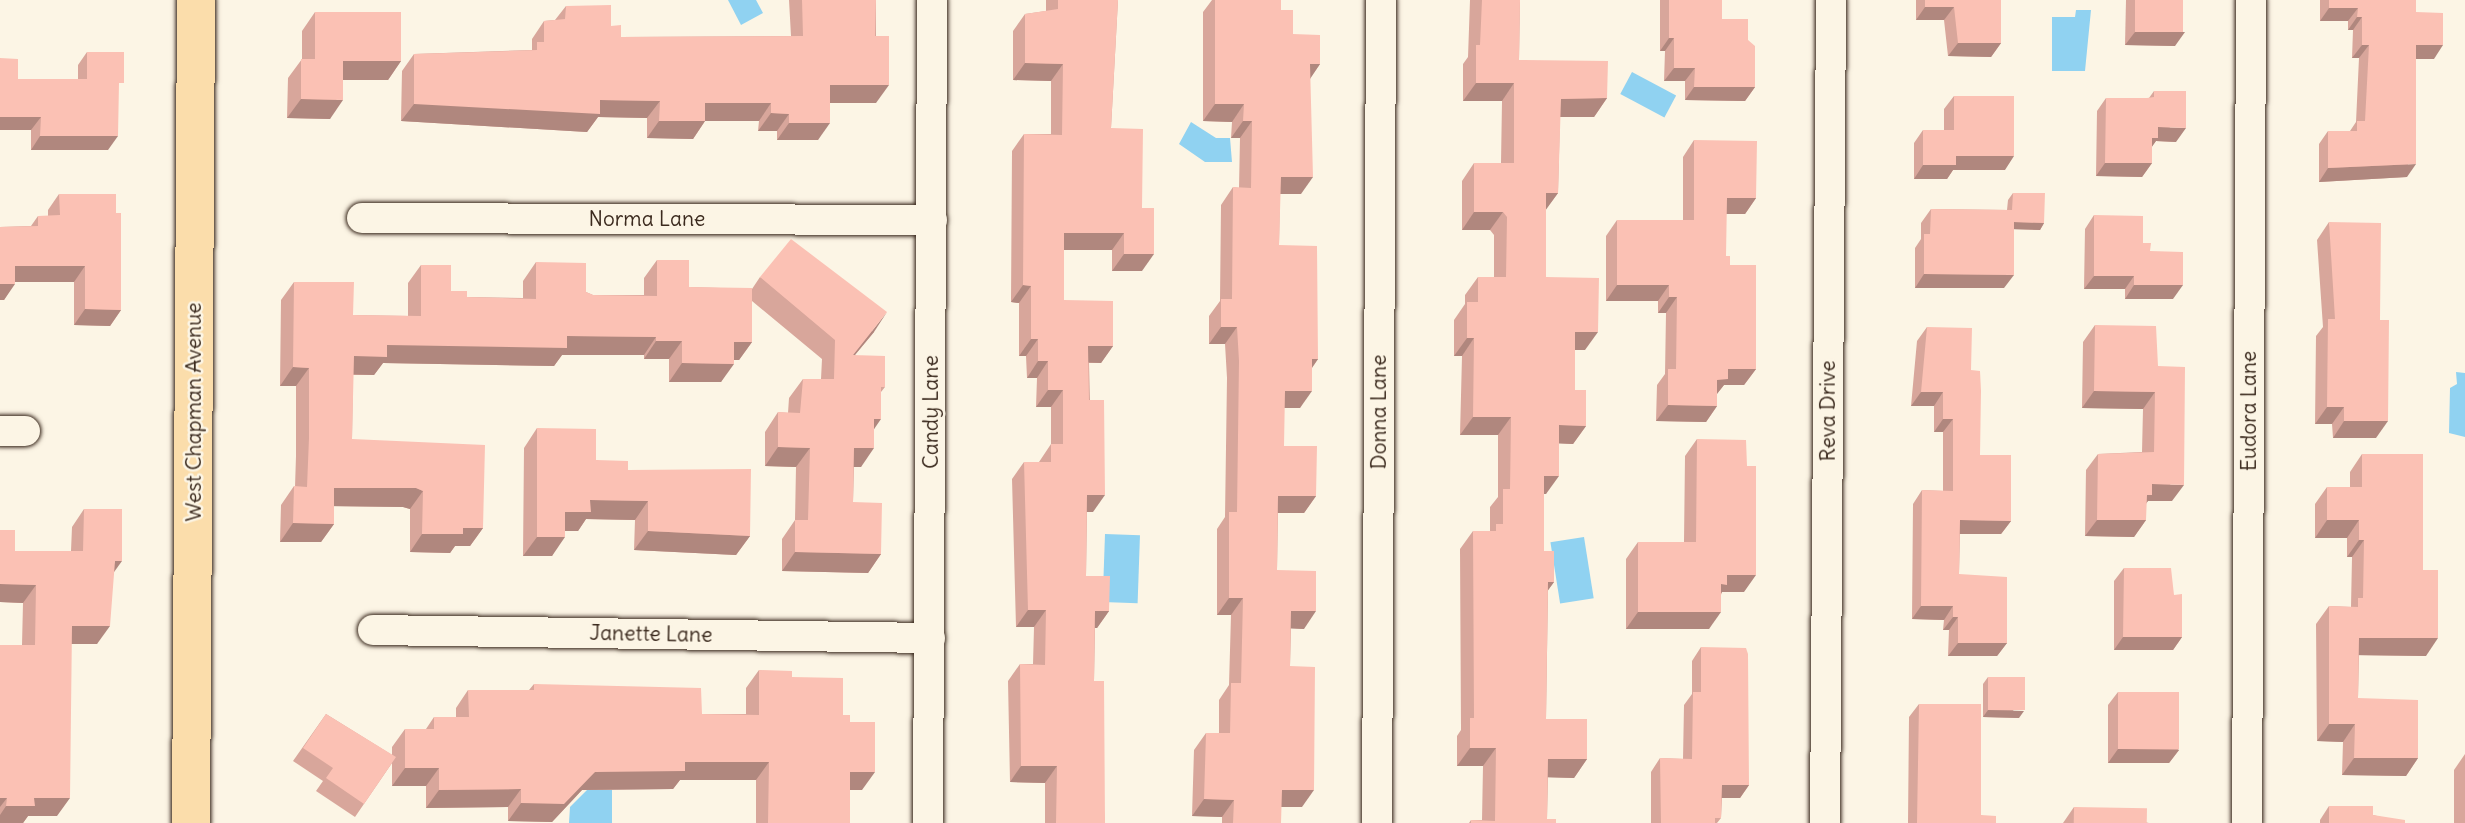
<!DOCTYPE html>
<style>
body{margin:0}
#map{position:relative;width:2465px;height:823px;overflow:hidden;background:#fcf5e5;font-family:Delius,sans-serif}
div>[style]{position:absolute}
.water>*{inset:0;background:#90d2f1;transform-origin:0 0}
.roads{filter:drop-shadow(0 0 2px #3b2a1e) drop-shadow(0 0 2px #3b2a1e)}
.minor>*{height:30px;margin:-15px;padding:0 15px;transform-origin:15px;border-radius:15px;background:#fcf5e5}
.primary>*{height:38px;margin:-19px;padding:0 19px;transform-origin:19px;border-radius:19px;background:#fbddab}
.wall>*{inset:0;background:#d8a69b}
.shaded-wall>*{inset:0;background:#b0877e}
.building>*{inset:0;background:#fbc1b4;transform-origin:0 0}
span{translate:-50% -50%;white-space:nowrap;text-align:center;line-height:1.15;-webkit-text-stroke:5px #fcf5e5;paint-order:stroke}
.street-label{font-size:21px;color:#3b2a1e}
</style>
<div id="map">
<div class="water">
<div style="clip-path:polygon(728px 0,756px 0,763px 13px,741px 25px)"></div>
<div style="clip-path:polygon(2076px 10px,2091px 10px,2085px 71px,2052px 71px,2052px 17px,2075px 17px)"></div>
<div style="left:1632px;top:72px;width:50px;height:25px;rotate:28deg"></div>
<div style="clip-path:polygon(1191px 122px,1216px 138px,1230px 138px,1232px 162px,1205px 162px,1179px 144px)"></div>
<div style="clip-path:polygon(2456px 372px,2465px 373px,2465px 437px,2449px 433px,2450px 388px,2457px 384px)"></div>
<div style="left:1105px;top:534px;width:35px;height:68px;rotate:2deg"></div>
<div style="left:1584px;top:537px;width:62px;height:34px;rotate:81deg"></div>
<div style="clip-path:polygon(587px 790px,612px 790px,612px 823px,569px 823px,570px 807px)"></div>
</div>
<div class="roads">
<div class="minor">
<div style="left:362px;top:218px;width:570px;rotate:0.2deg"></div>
<div style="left:0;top:431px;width:25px"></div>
<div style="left:373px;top:630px;width:557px;rotate:0.82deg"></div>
<div style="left:928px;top:823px;width:823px;rotate:-89.72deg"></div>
<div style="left:1377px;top:823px;width:823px;rotate:-89.72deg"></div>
<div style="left:1825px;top:823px;width:823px;rotate:-89.58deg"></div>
<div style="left:2247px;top:823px;width:823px;rotate:-89.72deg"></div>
</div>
<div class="primary">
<div style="left:191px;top:823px;width:823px;rotate:-89.65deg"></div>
</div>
</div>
<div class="wall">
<div style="clip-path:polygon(789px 0,876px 0,876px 103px,830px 103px,818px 140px,777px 140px,777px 131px,758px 131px,759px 121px,705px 121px,693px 139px,647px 138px,647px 118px,598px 117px,587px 132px,401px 121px,402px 71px,414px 54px,532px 50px,532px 39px,544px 21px,555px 20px,566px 6px,611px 26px,621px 37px,791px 36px)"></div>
<div style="clip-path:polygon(1046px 0,1118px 0,1111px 128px,1142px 271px,1112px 271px,1112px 250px,1064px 250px,1064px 300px,1113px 346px,1101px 363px,1089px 363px,1093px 512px,1087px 512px,1086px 576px,1109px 611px,1097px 628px,1095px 628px,1094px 681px,1105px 823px,1045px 823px,1045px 783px,1010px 782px,1008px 681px,1020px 664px,1033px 664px,1034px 627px,1016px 627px,1012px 479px,1024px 462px,1039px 462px,1051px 444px,1051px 407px,1036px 407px,1037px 378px,1027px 378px,1026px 356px,1019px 356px,1019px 303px,1011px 302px,1012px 151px,1024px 134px,1051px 134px,1051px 81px,1013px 80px,1013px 31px,1025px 14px,1046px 11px)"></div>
<div style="clip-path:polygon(1212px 0,1281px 0,1281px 10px,1293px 34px,1320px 64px,1310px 78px,1301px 194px,1280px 194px,1279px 245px,1318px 359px,1312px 368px,1300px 408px,1284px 408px,1284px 446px,1316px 496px,1304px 513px,1278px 513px,1277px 570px,1304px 629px,1291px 628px,1290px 666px,1302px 807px,1281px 807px,1281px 823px,1222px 823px,1222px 817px,1192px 816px,1194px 750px,1206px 733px,1219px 733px,1219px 700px,1229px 685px,1231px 615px,1217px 615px,1217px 529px,1225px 517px,1227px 378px,1225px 344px,1209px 344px,1209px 316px,1220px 301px,1221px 205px,1233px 187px,1239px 188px,1240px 138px,1231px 138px,1232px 122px,1203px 121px,1203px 12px)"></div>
<div style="clip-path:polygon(1470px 0,1520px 0,1519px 60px,1607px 98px,1594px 117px,1560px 117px,1558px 193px,1546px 209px,1546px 277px,1585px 350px,1575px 350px,1575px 390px,1586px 426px,1573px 444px,1559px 443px,1546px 494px,1544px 494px,1544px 551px,1554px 582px,1548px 590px,1546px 719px,1587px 759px,1574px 778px,1548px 777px,1547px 819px,1556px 823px,1469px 823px,1471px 820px,1482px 820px,1483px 766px,1457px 766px,1457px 736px,1461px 730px,1460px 549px,1473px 531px,1490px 531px,1490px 507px,1498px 497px,1498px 435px,1460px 435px,1462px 356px,1454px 356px,1454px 320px,1465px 304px,1465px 295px,1478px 277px,1494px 277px,1494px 235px,1490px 230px,1462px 230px,1462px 181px,1474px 163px,1501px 163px,1502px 101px,1463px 101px,1463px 64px,1468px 57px)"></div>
<div style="clip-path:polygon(1660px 0,1722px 0,1722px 19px,1748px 40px,1755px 87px,1745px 101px,1685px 100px,1685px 81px,1664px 81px,1665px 51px,1660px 51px)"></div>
<div style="clip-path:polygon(1916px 0,2001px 0,2001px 43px,1991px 57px,1948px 56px,1944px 20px,1916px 20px)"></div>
<div style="clip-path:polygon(2126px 0,2183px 0,2175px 46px,2125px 45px)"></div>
<div style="clip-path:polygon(2320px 0,2416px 0,2416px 12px,2434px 59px,2416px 59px,2407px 177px,2319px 182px,2319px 144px,2328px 131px,2350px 131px,2356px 122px,2359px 58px,2352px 58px,2353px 30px,2348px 30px,2348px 21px,2320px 21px)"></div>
<div style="clip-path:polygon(315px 12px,401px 61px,388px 80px,343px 80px,330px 119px,287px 118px,288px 78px,302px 59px,302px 31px)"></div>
<div style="clip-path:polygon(87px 52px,118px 90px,108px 150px,31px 150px,31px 130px,0 130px,0 58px,18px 79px,78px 79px,78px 65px)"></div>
<div style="clip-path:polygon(2154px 91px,2176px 142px,2156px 141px,2152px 146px,2152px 163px,2142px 177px,2096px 176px,2097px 111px,2106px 98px,2149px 98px)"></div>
<div style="clip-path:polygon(1954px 96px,2005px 170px,1953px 170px,1947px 179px,1914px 179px,1914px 143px,1923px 130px,1944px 130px,1944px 109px)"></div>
<div style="clip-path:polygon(1694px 140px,1756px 198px,1745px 214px,1726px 214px,1726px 256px,1730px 265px,1756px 369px,1744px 385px,1724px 385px,1717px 394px,1717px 406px,1706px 422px,1656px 421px,1657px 385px,1665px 374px,1666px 313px,1658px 313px,1658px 301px,1606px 301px,1606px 236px,1617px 220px,1683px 220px,1683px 157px)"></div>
<div style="clip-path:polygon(2013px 193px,2044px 223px,2040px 230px,2014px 229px,2004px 288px,1915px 288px,1915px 248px,1921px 239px,1921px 223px,1931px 209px,2007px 210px,2008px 200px)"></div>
<div style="clip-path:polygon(59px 194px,116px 213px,121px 310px,110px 326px,74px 325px,74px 282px,15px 282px,4px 300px,0 300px,0 227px,31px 226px,38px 216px,48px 216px,48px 210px)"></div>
<div style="clip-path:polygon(2094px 215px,2143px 243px,2150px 251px,2173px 299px,2125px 299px,2125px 289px,2084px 289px,2085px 229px)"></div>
<div style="clip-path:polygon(2329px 222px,2376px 438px,2333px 438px,2332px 424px,2315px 424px,2316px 336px,2323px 327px,2317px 240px)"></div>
<div style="clip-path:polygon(657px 260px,689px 287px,752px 289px,760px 277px,874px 332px,855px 355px,885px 387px,881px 392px,874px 429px,861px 467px,854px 467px,853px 502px,881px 554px,868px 573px,782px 571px,782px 539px,795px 520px,796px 467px,765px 466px,765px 432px,778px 412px,788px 413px,789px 398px,803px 379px,821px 379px,822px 359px,752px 301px,752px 342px,739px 360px,734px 360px,721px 382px,669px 382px,669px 359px,644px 359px,644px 355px,562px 355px,554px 366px,383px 363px,374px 375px,353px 375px,352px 439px,483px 528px,470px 546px,455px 546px,450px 553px,410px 552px,410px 509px,403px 507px,334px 506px,334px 524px,321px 542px,280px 542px,281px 505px,294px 486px,295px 487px,296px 456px,296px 386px,280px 386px,281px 300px,294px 282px,353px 315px,408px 316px,408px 283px,421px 265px,451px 291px,467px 297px,523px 298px,523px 281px,536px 262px,586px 292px,593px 295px,644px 295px,644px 278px)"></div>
<div style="clip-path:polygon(2095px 325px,2158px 366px,2172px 501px,2148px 501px,2146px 503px,2146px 520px,2134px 537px,2085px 536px,2086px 470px,2098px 454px,2142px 452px,2143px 409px,2082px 408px,2083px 342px)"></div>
<div style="clip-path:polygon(1927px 327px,1971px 370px,1980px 455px,2011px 521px,2001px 534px,1960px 534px,1959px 574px,2007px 643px,1997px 656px,1948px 656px,1949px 630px,1943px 630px,1944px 620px,1912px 619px,1913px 504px,1922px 490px,1943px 491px,1943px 432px,1934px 432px,1934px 406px,1911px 406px,1917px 341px)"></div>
<div style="clip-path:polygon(537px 428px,596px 460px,628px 470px,750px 536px,736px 555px,634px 550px,635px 520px,586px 519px,578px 531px,565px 531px,552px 556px,523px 556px,524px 448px)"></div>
<div style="clip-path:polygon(1697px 439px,1747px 466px,1744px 592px,1722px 592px,1709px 629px,1626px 629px,1626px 559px,1638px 542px,1684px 542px,1685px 456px)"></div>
<div style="clip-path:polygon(2362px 454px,2423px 570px,2426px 656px,2359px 655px,2358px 698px,2418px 758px,2406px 776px,2342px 775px,2343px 742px,2317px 741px,2316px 624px,2329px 606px,2351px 607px,2352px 557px,2347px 557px,2347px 538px,2315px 538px,2315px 504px,2327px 487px,2350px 487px,2350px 472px)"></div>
<div style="clip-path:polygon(84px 509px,114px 571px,97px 644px,71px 644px,57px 816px,28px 816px,23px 823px,0 823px,0 645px,22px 645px,23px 603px,0 602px,0 530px,15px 551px,71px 551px,72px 527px)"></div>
<div style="clip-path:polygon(2124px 568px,2174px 595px,2182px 637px,2173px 650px,2114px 650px,2114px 581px)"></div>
<div style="clip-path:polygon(1701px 647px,1749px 785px,1740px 798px,1722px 798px,1721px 818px,1717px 823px,1651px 823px,1651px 772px,1660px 758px,1683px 759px,1684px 705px,1692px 694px,1692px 661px)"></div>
<div style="clip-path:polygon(759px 670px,792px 677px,843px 715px,850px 722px,862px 790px,850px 790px,850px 823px,756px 823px,756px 780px,680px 780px,673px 789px,582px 790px,552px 822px,508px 821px,508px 807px,426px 808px,426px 786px,392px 786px,392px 763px,355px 817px,316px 791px,323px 781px,293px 761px,326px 714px,392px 755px,392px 747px,405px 729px,426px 729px,434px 717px,456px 717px,456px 708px,468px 690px,529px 690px,534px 684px,702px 714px,746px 714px,746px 688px)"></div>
<div style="clip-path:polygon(1988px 677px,2019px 718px,1983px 717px,1983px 684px)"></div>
<div style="clip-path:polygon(2118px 692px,2179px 750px,2169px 763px,2108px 763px,2108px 705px)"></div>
<div style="clip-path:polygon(1919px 704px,1981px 815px,1996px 823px,1908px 823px,1909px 717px)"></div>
<div style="clip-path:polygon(2465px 754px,2465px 823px,2454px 823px,2454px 770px)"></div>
<div style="clip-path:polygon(2329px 806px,2373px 815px,2405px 823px,2320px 823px,2320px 820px)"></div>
<div style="clip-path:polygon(2074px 807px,2149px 823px,2063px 823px)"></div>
</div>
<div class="shaded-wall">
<div style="clip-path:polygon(1925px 7px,1954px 7px,1944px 20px,1916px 20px)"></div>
<div style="clip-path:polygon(2329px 8px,2358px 8px,2348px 21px,2320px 21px)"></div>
<div style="clip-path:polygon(2357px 17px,2362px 17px,2353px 30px,2348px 30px)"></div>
<div style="clip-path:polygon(2135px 32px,2185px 32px,2175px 46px,2125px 45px)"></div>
<div style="clip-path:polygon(1669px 38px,1674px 38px,1665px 51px,1660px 51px)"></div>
<div style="clip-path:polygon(1958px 43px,2001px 43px,1991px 57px,1948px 56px)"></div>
<div style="clip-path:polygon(2362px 45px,2369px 45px,2359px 58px,2352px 58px)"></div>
<div style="clip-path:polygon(2416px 45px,2443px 45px,2434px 59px,2407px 59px)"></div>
<div style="clip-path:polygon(343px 61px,401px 61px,388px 80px,330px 80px)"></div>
<div style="clip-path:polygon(1025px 63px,1063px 64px,1051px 81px,1013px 80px)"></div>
<div style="clip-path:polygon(1310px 64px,1320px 64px,1308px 82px)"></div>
<div style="clip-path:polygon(1674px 68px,1695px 68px,1685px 81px,1664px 81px)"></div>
<div style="clip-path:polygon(1476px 83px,1514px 83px,1502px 101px,1463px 101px)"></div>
<div style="clip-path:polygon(830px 85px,889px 85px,876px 103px,818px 103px)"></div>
<div style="clip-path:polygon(1694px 87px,1755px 87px,1745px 101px,1685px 100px)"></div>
<div style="clip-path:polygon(1607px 98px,1594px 117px,1548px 117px,1561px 99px)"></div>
<div style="clip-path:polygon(301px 99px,343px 100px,330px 119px,287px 118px)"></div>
<div style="clip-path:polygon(600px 100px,660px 101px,647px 118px,598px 117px,587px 132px,401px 121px,414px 104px)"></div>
<div style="clip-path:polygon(705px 103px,771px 103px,759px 121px,693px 121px)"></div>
<div style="clip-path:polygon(1215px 104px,1244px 104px,1232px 122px,1203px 121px)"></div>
<div style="clip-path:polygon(771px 113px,789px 114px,777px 131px,758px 131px)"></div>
<div style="clip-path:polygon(0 117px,41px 117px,31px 130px,0 130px)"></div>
<div style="clip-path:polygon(659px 121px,705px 121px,693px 139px,647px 138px)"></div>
<div style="clip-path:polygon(1243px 121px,1252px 121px,1240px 138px,1231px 138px)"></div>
<div style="clip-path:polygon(789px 123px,830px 123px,818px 140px,777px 140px)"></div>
<div style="clip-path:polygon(2158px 127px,2186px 128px,2176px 142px,2156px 141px,2149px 151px,2143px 151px)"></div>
<div style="clip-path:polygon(40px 136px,118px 136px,108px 150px,31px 150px)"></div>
<div style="clip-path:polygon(1956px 156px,2014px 156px,2005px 170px,1953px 170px,1947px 179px,1914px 179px,1923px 165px)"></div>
<div style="clip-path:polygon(2105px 163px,2152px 163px,2142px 177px,2096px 176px)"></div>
<div style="clip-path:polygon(2416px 164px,2407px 177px,2319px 182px,2328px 168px)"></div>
<div style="clip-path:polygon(1281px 177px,1313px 177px,1301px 194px,1269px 194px)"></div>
<div style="clip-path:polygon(1546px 193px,1558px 193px,1545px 211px)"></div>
<div style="clip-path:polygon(1727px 198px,1756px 198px,1745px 214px,1715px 214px)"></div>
<div style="clip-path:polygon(1474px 212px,1503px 212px,1490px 230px,1462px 230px)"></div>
<div style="clip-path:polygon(2012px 222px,2044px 223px,2040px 230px,2007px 229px)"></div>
<div style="clip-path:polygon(1064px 233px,1124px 233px,1112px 250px,1052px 250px)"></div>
<div style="clip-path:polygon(1124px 254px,1154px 254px,1142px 271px,1112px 271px)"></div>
<div style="clip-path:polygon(15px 266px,85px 266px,74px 282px,4px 282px)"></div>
<div style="clip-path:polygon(1924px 274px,2014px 275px,2004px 288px,1915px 288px)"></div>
<div style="clip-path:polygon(2094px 276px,2134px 276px,2125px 289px,2084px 289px)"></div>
<div style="clip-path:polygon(0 284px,15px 284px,4px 300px,0 300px)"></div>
<div style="clip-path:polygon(1023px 285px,1031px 286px,1019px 303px,1011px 302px)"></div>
<div style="clip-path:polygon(1617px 285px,1669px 285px,1658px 301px,1606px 301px)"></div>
<div style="clip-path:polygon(2134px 285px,2183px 285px,2173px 299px,2125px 299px)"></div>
<div style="clip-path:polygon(1669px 297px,1677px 297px,1666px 313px,1658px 313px)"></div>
<div style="clip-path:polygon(85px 309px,121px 310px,110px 326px,74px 325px)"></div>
<div style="clip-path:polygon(887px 312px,874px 332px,839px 374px,853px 355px)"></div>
<div style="clip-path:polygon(1221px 327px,1237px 327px,1225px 344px,1209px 344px)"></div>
<div style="clip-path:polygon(1575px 332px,1598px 332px,1585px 350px,1563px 350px)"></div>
<div style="clip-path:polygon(567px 336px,656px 337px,644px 355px,562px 355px,554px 366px,383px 363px,374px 375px,341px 374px,354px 356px,387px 345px)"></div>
<div style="clip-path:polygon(1467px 338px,1474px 338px,1462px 356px,1454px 356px)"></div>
<div style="clip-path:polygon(1031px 339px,1038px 339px,1026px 356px,1019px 356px)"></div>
<div style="clip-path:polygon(656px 341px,682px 341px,669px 359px,644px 359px)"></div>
<div style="clip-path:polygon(734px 342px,752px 342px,739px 360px,721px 360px)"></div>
<div style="clip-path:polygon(1088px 346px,1113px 346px,1101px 363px,1077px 362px)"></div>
<div style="clip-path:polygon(1312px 359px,1318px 359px,1306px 376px)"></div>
<div style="clip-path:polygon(1038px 361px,1048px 361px,1037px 378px,1027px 378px)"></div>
<div style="clip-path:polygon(682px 363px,734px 364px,721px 382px,669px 382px)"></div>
<div style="clip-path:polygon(293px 367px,309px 368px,296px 386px,280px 386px)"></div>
<div style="clip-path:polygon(1728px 369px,1756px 369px,1744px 385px,1724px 385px,1716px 395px,1717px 380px)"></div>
<div style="clip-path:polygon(1048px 390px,1063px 390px,1051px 407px,1036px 407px)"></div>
<div style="clip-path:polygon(1285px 391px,1312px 391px,1300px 408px,1273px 408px)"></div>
<div style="clip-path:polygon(2094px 391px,2155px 392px,2143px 409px,2082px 408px)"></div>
<div style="clip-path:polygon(1921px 392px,1943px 392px,1934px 406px,1911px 406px)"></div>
<div style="clip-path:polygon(1668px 405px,1717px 406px,1706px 422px,1656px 421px)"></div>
<div style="clip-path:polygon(2327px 407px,2344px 407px,2332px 424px,2315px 424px)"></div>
<div style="clip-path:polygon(1473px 417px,1511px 417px,1498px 435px,1460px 435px)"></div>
<div style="clip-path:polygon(874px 419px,881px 419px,868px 438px)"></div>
<div style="clip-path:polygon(1943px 419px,1953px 419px,1943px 432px,1934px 432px)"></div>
<div style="clip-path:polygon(2344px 421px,2388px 421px,2376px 438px,2333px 438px)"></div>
<div style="clip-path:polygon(1559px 425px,1586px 426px,1573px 444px,1546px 443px)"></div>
<div style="clip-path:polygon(778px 447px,810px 448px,796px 467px,765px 466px)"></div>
<div style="clip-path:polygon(854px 448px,874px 448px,861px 467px,840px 467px)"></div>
<div style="clip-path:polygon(1544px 476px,1559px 476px,1546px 494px,1532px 494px)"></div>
<div style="clip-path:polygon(2152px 484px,2184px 485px,2172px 501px,2148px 501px,2140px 512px,2135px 512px)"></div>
<div style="clip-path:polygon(334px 488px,416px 488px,423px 491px,410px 509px,403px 507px,321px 506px)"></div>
<div style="clip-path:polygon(1087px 495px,1105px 495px,1093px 512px,1076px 512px)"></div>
<div style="clip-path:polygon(1278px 496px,1316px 496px,1304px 513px,1266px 513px)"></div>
<div style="clip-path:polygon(590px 500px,648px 501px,635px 520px,586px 519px,578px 531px,552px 531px,565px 512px)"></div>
<div style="clip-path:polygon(1960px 520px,2011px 521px,2001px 534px,1950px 534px)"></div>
<div style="clip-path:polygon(2097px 520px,2146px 520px,2134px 537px,2085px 536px)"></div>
<div style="clip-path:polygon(2327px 520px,2359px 520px,2347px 538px,2315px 538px)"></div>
<div style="clip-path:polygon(293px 523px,334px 524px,321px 542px,280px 542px)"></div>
<div style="clip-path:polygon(463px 528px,483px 528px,470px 546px,455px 546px,450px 553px,410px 552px,422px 534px)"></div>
<div style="clip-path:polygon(648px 531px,750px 536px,736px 555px,634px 550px)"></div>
<div style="clip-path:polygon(537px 537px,565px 537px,552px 556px,523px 556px)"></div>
<div style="clip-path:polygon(2359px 540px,2364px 540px,2352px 557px,2347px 557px)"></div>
<div style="clip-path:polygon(795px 552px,881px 554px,868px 573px,782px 571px)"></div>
<div style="clip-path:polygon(115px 561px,122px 561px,109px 579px)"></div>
<div style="clip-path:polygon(1727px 575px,1756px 575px,1744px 592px,1722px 592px,1715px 602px,1709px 602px)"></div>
<div style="clip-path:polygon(1548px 582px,1554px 582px,1541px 600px)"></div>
<div style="clip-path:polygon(0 584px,36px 585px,23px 603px,0 602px)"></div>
<div style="clip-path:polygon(1229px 598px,1243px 598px,1231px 615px,1217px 615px)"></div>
<div style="clip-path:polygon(1921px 606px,1953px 606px,1944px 620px,1912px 619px)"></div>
<div style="clip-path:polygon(1028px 610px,1046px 610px,1034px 627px,1016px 627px)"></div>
<div style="clip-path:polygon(1095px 611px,1109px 611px,1097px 628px,1083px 628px)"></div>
<div style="clip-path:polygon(1291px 611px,1316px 611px,1304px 629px,1279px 628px)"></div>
<div style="clip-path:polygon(1638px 612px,1721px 612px,1709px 629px,1626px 629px)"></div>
<div style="clip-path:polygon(1953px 617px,1958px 617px,1949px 630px,1943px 630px)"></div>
<div style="clip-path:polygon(72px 626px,110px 626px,97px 644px,59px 644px)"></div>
<div style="clip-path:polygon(2123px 637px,2182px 637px,2173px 650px,2114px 650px)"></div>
<div style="clip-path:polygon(2359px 638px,2438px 638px,2426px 656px,2346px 655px)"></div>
<div style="clip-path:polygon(1958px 643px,2007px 643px,1997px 656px,1948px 656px)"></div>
<div style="clip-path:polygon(1988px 710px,2024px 711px,2019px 718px,1983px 717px)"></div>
<div style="clip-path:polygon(2329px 724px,2355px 724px,2343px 742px,2317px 741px)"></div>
<div style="clip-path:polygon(1470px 748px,1496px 748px,1483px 766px,1457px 766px)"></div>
<div style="clip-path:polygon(2118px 749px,2179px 750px,2169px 763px,2108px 763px)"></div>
<div style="clip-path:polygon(2354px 758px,2418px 758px,2406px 776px,2342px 775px)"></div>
<div style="clip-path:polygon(1548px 759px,1587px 759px,1574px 778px,1535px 777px)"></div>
<div style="clip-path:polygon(685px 762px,769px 762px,756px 780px,680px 780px,673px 789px,582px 790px,552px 822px,508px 821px,521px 803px,595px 772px)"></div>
<div style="clip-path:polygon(1021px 766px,1057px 766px,1045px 783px,1010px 782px)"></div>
<div style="clip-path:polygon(405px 768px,439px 768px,426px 786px,392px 786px)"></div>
<div style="clip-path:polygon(850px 772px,875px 772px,862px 790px,838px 790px)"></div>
<div style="clip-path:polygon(1722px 785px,1749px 785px,1740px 798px,1713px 798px)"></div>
<div style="clip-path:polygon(521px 789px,508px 807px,426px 808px,439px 790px)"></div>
<div style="clip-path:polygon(1282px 790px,1314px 790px,1302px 807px,1270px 807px)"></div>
<div style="clip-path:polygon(0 798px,7px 798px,0 807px)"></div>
<div style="clip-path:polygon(34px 798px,70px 798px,57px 816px,28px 816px,23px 823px,0 823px,0 815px,6px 806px)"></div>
<div style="clip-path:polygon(1204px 799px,1234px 800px,1222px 817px,1192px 816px)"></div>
</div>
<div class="building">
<div style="clip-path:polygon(802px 0,876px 0,875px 36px,889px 36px,889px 85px,830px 85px,830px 123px,789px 123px,789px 114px,771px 113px,771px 103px,705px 103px,705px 121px,659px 121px,660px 101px,600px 100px,600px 114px,414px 104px,414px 54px,537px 50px,537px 42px,544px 42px,544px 21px,565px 19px,566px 6px,611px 5px,611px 26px,621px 25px,621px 37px,803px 36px)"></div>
<div style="clip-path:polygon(1058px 0,1118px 0,1111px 128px,1143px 129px,1142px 208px,1154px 208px,1154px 254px,1124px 254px,1124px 233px,1064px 233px,1064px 300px,1113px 301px,1113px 346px,1088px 346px,1089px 400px,1104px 400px,1105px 495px,1087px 495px,1086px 576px,1110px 576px,1109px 611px,1095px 611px,1094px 681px,1104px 681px,1105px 823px,1056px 823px,1057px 766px,1021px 766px,1020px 664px,1045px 665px,1046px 610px,1028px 610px,1024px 462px,1051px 462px,1051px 444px,1063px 444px,1063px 390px,1048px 390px,1048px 361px,1038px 361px,1038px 339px,1031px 339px,1031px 286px,1023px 285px,1024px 134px,1062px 135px,1063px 64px,1025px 63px,1025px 14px,1058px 9px)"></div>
<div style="clip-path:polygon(1215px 0,1281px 0,1281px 10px,1293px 10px,1293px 34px,1320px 35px,1320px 64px,1310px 64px,1313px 177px,1281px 177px,1279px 245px,1317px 246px,1318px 359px,1312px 359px,1312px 391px,1285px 391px,1284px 446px,1317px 446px,1316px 496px,1278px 496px,1277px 570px,1316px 571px,1316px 611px,1291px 611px,1290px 666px,1315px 667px,1314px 790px,1282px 790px,1281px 823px,1233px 823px,1234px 800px,1204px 799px,1206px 733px,1230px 733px,1231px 683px,1241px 683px,1243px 598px,1229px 598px,1229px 512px,1237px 512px,1239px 361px,1237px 327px,1221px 327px,1221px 299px,1232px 299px,1233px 187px,1251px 188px,1252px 121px,1243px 121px,1244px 104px,1215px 104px)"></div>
<div style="clip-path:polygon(1482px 0,1520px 0,1519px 60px,1608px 61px,1607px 98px,1561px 99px,1558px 193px,1546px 193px,1546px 277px,1599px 278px,1598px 332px,1575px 332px,1575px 390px,1586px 390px,1586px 426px,1559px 425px,1559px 476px,1544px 476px,1544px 551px,1554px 551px,1554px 582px,1548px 582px,1546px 719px,1587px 719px,1587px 759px,1548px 759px,1547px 819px,1556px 819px,1556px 823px,1471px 823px,1471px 820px,1495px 821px,1496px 748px,1470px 748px,1470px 718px,1474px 718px,1473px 531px,1496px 531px,1496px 524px,1503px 524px,1503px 489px,1510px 489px,1511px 417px,1473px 417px,1474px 338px,1467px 338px,1467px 302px,1478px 302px,1478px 277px,1506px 277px,1507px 217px,1503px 212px,1474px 212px,1474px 163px,1514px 163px,1514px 83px,1476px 83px,1476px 45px,1480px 45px)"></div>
<div style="clip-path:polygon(1669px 0,1722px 0,1722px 19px,1748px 19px,1748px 40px,1755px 46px,1755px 87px,1694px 87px,1695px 68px,1674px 68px,1674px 38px,1669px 38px)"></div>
<div style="clip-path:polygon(1925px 0,2001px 0,2001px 43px,1958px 43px,1954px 7px,1925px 7px)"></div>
<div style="left:2135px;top:0;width:48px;height:32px"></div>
<div style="clip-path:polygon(2329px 0,2416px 0,2416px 12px,2443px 13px,2443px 45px,2416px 45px,2416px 164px,2328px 168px,2328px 131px,2357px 131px,2357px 121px,2365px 121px,2369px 45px,2362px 45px,2362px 17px,2357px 17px,2358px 8px,2329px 8px)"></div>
<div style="clip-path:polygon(315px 12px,401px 12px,401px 61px,343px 61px,343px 100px,301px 99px,301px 59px,315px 59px)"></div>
<div style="clip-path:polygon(87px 52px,124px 52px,124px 83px,119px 83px,118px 136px,40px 136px,41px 117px,0 117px,0 58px,18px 59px,18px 79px,87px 79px)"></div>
<div style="clip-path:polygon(2154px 91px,2186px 91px,2186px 128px,2158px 127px,2158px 138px,2152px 138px,2152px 163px,2105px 163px,2106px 98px,2147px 98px,2154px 97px)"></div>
<div style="clip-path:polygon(1954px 96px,2014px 96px,2014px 156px,1956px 156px,1956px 165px,1923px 165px,1923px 130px,1954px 130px)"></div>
<div style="clip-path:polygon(1694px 140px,1757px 141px,1756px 198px,1727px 198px,1726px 256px,1730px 256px,1730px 265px,1756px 265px,1756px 369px,1728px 369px,1728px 379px,1717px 380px,1717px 406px,1668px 405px,1668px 369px,1676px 369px,1677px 297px,1669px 297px,1669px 285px,1617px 285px,1617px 220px,1694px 220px)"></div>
<div style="clip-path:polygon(2013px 193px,2045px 193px,2044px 223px,2014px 222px,2014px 210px,2012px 210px)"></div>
<div style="clip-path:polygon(59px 194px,116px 194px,116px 213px,121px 213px,121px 310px,85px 309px,85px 266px,15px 266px,15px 284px,0 284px,0 227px,38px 226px,38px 216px,60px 215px)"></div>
<div style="clip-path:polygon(1931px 209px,2014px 210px,2014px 275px,1924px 274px,1924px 234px,1930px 234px)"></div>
<div style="clip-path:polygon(2094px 215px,2143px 216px,2143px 243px,2151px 243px,2150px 251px,2183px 252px,2183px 285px,2134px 285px,2134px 276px,2094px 276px)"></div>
<div style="clip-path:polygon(2329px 222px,2381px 223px,2380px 320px,2389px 320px,2388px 421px,2344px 421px,2344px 407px,2327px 407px,2328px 319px,2335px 319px)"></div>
<div style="clip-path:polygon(791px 239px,887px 312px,853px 355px,885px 356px,885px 387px,881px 387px,881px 419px,874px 419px,874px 448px,854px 448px,853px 502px,882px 503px,881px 554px,795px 552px,795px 520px,808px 520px,810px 448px,778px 447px,778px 412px,800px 413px,803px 379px,834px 379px,835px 340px,760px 277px)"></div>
<div style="clip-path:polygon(657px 260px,689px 260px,689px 287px,752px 288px,752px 342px,734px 342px,734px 364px,682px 363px,682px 341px,656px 341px,656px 337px,567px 336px,567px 348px,387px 345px,387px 357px,354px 356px,352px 439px,485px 445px,483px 528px,463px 528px,463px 534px,422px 534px,423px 491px,416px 488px,334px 488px,334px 524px,293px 523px,294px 486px,307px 487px,309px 438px,309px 368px,293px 367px,294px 282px,354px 282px,353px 315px,421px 316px,421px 265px,451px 265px,451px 291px,467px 291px,467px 297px,536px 299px,536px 262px,586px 263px,586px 292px,593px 295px,657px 296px)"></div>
<div style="clip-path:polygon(2095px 325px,2156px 326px,2158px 366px,2185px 367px,2184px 485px,2152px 484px,2152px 495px,2147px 495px,2146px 520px,2097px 520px,2098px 454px,2154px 452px,2155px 392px,2094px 391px)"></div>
<div style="clip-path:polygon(1927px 327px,1972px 328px,1971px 370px,1980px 371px,1981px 391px,1980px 455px,2011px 455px,2011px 521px,1960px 520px,1959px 574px,2007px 577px,2007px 643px,1958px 643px,1958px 617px,1953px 617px,1953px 606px,1921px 606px,1922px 490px,1953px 491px,1953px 419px,1943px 419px,1943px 392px,1921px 392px)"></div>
<div style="clip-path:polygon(537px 428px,596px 429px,596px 460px,628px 461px,628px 470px,751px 469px,750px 536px,648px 531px,648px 501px,590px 500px,591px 512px,565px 512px,565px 537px,537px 537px)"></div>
<div style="clip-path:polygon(1697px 439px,1746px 440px,1747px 466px,1756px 466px,1756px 575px,1727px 575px,1727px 585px,1721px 584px,1721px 612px,1638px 612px,1638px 542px,1696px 542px)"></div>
<div style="clip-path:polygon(2362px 454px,2423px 454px,2423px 570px,2438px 570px,2438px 638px,2359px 638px,2358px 698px,2418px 700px,2418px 758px,2354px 758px,2355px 724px,2329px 724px,2329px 606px,2358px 607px,2358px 598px,2363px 598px,2364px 540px,2359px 540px,2359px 520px,2327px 520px,2327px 487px,2362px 487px)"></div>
<div style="clip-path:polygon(84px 509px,122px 509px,122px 561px,115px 561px,110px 626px,72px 626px,70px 798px,34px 798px,35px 806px,6px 806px,7px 798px,0 798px,0 645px,35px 645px,36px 585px,0 584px,0 530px,15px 530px,15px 551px,83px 551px)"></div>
<div style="clip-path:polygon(2124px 568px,2171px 568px,2174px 595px,2182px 594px,2182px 637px,2123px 637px)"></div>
<div style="clip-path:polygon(1701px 647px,1746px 648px,1748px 654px,1749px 785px,1722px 785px,1721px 818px,1715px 818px,1715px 823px,1661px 823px,1660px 758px,1692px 759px,1693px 692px,1701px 692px)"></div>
<div style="clip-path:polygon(759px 670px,792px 671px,792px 677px,843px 678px,843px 715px,850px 715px,850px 722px,875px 722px,875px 772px,850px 772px,850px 823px,768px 823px,769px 762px,685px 762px,685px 771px,595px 772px,564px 804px,521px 803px,521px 789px,439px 790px,439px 768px,405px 768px,405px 729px,434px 729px,434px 717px,469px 717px,468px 690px,534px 690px,534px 684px,701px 688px,702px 714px,759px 715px)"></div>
<div style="left:1988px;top:677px;width:37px;height:33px"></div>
<div style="left:2118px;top:692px;width:61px;height:57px"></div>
<div style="clip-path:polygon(1919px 704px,1981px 704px,1981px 815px,1996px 816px,1996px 823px,1917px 823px)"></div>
<div style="clip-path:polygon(326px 714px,396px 757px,364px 804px,326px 778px,333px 768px,303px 748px)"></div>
<div style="clip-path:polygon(2329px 806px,2373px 806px,2373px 815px,2405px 820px,2405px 823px,2329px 823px)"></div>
<div style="left:2074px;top:807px;width:73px;height:16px;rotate:1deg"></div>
</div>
<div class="street-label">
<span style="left:647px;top:219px">Norma Lane</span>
<span style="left:1828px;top:411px;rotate:-90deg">Reva Drive</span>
<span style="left:2249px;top:411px;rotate:-90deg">Eudora Lane</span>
<span style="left:194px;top:412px;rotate:-90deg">West Chapman Avenue</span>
<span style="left:931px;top:412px;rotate:-90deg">Candy Lane</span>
<span style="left:1379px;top:412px;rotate:-90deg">Donna Lane</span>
<span style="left:651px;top:634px;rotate:1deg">Janette Lane</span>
</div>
</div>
